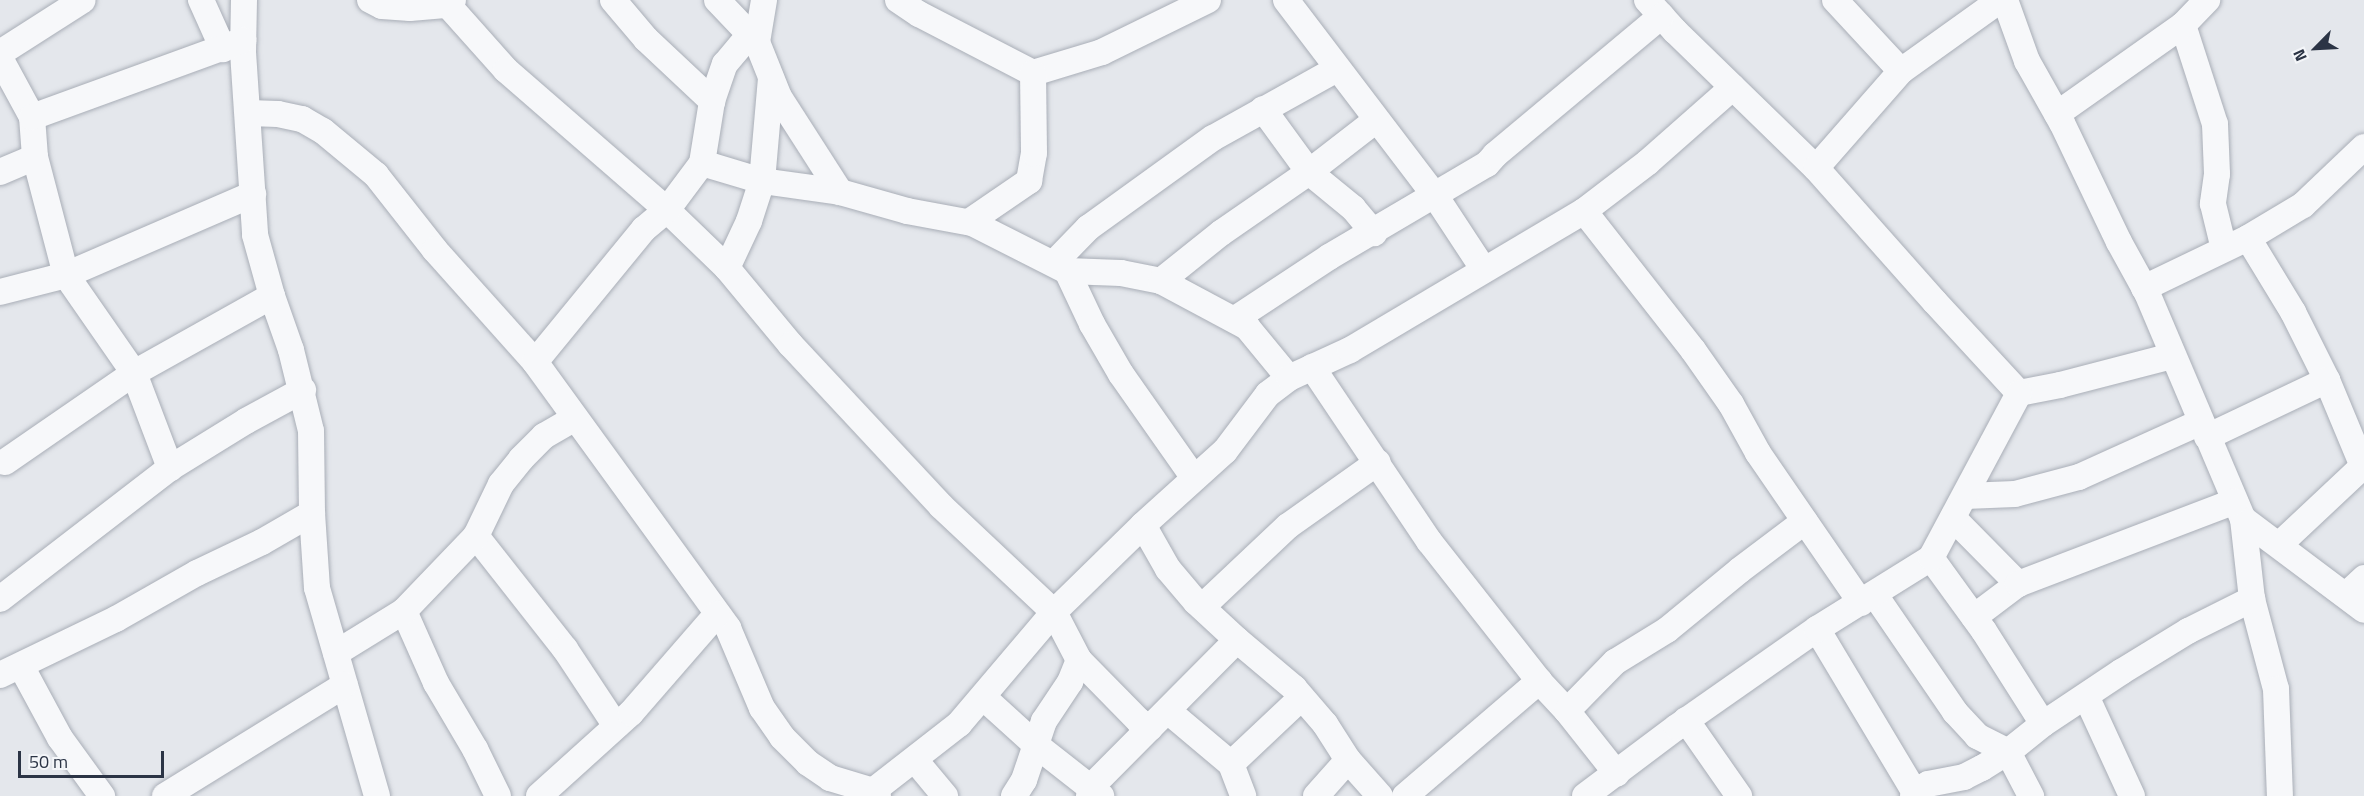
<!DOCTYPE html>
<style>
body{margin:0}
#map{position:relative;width:2364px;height:796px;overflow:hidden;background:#e4e7ec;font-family:"Titillium Web",sans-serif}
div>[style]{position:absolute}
.roads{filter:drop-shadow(0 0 2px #a9aeb7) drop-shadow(0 0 2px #a9aeb7)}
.minor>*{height:26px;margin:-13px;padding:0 13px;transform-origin:13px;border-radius:13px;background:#f7f8fa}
span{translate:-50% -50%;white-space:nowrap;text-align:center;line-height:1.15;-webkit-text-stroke:6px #f4f6f9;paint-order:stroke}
.north{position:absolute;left:2286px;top:18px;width:60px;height:60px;-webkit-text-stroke:4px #f4f6f9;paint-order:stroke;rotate:246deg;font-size:16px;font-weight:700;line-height:24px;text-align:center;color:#2b3445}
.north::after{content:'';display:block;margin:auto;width:21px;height:27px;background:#2b3445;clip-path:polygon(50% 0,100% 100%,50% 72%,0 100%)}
.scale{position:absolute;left:18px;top:751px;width:146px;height:27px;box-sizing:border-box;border:3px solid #2b3445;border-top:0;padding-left:8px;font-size:18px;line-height:21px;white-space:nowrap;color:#2b3445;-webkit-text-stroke:4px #f4f6f9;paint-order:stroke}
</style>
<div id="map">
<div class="roads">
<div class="minor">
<div style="left:201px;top:0;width:54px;rotate:65.8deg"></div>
<div style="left:244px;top:0;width:52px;rotate:91.1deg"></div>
<div style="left:243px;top:52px;width:183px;rotate:86.2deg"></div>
<div style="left:255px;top:235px;width:63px;rotate:74.4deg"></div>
<div style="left:272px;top:296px;width:57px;rotate:70.6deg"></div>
<div style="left:291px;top:350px;width:83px;rotate:76.1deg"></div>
<div style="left:311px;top:431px;width:82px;rotate:89.3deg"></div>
<div style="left:312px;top:513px;width:75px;rotate:86.2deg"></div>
<div style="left:317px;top:588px;width:216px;rotate:73.9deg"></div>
<div style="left:370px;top:0;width:13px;rotate:27deg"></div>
<div style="left:382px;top:6px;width:28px;rotate:4deg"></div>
<div style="left:410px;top:8px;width:38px;rotate:-5deg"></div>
<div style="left:448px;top:5px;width:7px;rotate:-45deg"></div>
<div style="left:613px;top:0;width:51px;rotate:49.8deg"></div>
<div style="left:646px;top:39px;width:91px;rotate:43.2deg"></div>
<div style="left:717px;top:0;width:58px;rotate:46.4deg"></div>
<div style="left:757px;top:42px;width:59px;rotate:68.2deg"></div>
<div style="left:779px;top:97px;width:113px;rotate:57.3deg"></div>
<div style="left:898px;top:0;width:25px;rotate:34deg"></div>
<div style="left:919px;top:14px;width:128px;rotate:27.4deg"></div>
<div style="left:1033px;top:73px;width:72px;rotate:-16.9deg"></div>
<div style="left:1102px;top:52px;width:118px;rotate:-26.1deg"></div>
<div style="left:1286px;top:0;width:248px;rotate:52.7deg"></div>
<div style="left:1436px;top:197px;width:87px;rotate:56.7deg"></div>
<div style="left:1647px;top:0;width:42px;rotate:47.9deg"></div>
<div style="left:1675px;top:31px;width:197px;rotate:44.2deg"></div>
<div style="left:1816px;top:168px;width:179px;rotate:48.4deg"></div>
<div style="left:1935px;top:302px;width:124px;rotate:47.3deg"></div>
<div style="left:1835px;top:0;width:97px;rotate:47.1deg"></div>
<div style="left:2005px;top:0;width:65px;rotate:70.2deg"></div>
<div style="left:2027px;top:61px;width:71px;rotate:60.6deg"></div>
<div style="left:2062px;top:123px;width:132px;rotate:64.4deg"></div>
<div style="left:2119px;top:242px;width:58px;rotate:61.2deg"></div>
<div style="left:2147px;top:293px;width:246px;rotate:67deg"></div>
<div style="left:2243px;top:519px;width:151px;rotate:36.9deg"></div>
<div style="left:448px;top:5px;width:87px;rotate:48.3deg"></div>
<div style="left:506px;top:70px;width:213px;rotate:41deg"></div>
<div style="left:667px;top:210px;width:83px;rotate:44deg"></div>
<div style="left:727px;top:268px;width:100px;rotate:50.3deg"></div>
<div style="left:791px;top:345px;width:220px;rotate:47deg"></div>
<div style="left:941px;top:506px;width:155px;rotate:43.2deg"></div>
<div style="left:1054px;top:612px;width:54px;rotate:62.5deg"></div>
<div style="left:1079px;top:660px;width:86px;rotate:45.5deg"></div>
<div style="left:1139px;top:721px;width:13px;rotate:32deg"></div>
<div style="left:2183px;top:25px;width:104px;rotate:72.1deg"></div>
<div style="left:2215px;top:124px;width:50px;rotate:87.7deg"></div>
<div style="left:2217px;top:174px;width:30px;rotate:98deg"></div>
<div style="left:2213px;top:204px;width:46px;rotate:76.3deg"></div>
<div style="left:757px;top:42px;width:43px;rotate:-80.5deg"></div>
<div style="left:0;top:53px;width:98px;rotate:-32.6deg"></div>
<div style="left:0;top:58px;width:67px;rotate:61.5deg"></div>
<div style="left:32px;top:117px;width:40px;rotate:85.7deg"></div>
<div style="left:35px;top:157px;width:122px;rotate:75.3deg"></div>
<div style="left:66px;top:275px;width:119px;rotate:55.2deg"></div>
<div style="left:134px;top:373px;width:102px;rotate:69.2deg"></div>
<div style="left:1263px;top:109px;width:78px;rotate:53.9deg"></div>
<div style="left:1309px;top:172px;width:57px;rotate:39.3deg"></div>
<div style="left:1353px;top:208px;width:33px;rotate:50deg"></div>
<div style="left:248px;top:113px;width:30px;rotate:2deg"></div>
<div style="left:278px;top:114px;width:25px;rotate:12deg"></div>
<div style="left:302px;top:119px;width:24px;rotate:30deg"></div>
<div style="left:323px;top:131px;width:69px;rotate:39.7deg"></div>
<div style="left:376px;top:175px;width:95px;rotate:51.8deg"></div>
<div style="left:435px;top:250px;width:150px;rotate:48.2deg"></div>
<div style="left:535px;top:362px;width:329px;rotate:54deg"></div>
<div style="left:728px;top:628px;width:87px;rotate:67deg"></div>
<div style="left:762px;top:708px;width:35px;rotate:55deg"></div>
<div style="left:782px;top:737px;width:37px;rotate:45deg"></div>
<div style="left:808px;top:763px;width:27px;rotate:34deg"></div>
<div style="left:830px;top:778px;width:45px;rotate:16.8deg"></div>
<div style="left:873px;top:791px;width:7px;rotate:45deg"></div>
<div style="left:2057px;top:114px;width:154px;rotate:-35.2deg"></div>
<div style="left:2183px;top:25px;width:35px;rotate:-46deg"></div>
<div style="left:32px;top:117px;width:225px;rotate:-20deg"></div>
<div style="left:702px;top:163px;width:63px;rotate:16.7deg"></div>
<div style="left:762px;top:181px;width:79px;rotate:8deg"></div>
<div style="left:840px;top:192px;width:70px;rotate:15.8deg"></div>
<div style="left:907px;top:211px;width:66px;rotate:10.5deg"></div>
<div style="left:972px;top:223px;width:106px;rotate:26.8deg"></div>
<div style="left:1067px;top:271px;width:54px;rotate:2.1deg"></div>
<div style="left:1121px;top:273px;width:41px;rotate:11.3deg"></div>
<div style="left:1161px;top:281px;width:98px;rotate:28.1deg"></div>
<div style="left:1247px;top:327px;width:66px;rotate:50.5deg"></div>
<div style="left:1816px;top:168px;width:129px;rotate:-48.8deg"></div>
<div style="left:1901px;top:71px;width:122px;rotate:-35.6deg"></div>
<div style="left:0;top:172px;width:38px;rotate:-23deg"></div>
<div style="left:1584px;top:211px;width:177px;rotate:51.9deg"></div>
<div style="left:1693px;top:350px;width:66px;rotate:54.9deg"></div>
<div style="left:1731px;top:404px;width:56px;rotate:61.1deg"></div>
<div style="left:1758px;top:453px;width:182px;rotate:55.5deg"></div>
<div style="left:969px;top:222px;width:73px;rotate:-34.3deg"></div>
<div style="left:1029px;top:181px;width:28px;rotate:-80deg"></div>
<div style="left:1034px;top:153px;width:80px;rotate:-90.7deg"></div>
<div style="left:2248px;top:238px;width:87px;rotate:58.7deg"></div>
<div style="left:2293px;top:312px;width:76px;rotate:63.4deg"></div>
<div style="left:2327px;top:380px;width:96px;rotate:67.4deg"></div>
<div style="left:1054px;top:263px;width:49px;rotate:-45.8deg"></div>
<div style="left:1088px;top:228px;width:154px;rotate:-35.8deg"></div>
<div style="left:1213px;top:138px;width:142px;rotate:-29.1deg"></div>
<div style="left:727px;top:268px;width:52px;rotate:-64.9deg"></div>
<div style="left:749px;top:221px;width:42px;rotate:-72deg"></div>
<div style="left:762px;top:181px;width:103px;rotate:-85deg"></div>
<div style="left:1067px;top:271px;width:59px;rotate:64.7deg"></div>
<div style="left:1092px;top:324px;width:58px;rotate:59.9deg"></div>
<div style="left:1121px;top:374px;width:127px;rotate:54.9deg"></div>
<div style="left:1161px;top:281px;width:77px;rotate:-38.7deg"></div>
<div style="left:1221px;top:233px;width:107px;rotate:-34.7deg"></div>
<div style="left:1309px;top:172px;width:85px;rotate:-37.8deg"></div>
<div style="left:2144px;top:288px;width:115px;rotate:-25.7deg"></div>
<div style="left:2248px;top:238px;width:64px;rotate:-31deg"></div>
<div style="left:2303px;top:205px;width:84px;rotate:-43.6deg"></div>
<div style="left:0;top:292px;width:68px;rotate:-14.4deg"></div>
<div style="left:66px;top:275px;width:204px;rotate:-23.4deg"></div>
<div style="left:1235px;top:319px;width:113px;rotate:-33.4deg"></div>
<div style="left:1329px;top:257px;width:183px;rotate:-30.5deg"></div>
<div style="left:1487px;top:164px;width:12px;rotate:-48deg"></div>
<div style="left:1495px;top:155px;width:217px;rotate:-39.9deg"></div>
<div style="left:535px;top:362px;width:172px;rotate:-50.7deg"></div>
<div style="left:644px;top:229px;width:30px;rotate:-40deg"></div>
<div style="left:667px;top:210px;width:59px;rotate:-53.3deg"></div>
<div style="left:702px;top:163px;width:63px;rotate:-80.8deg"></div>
<div style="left:712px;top:101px;width:39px;rotate:-71deg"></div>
<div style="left:725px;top:64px;width:39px;rotate:-50deg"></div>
<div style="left:1312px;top:367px;width:210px;rotate:56.1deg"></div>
<div style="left:1429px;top:541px;width:178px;rotate:51.8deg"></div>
<div style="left:1539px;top:681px;width:41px;rotate:47deg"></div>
<div style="left:1567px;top:711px;width:80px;rotate:51.6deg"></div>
<div style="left:2019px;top:393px;width:42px;rotate:-11deg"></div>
<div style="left:2060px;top:385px;width:116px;rotate:-14.5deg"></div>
<div style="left:2207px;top:437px;width:133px;rotate:-25.4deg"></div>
<div style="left:5px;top:462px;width:157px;rotate:-34.6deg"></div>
<div style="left:134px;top:373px;width:158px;rotate:-29.2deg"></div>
<div style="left:1965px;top:496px;width:50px;rotate:-2.3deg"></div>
<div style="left:2015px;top:494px;width:66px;rotate:-14.9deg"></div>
<div style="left:2079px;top:477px;width:134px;rotate:-24.3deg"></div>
<div style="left:1953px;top:518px;width:93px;rotate:45.4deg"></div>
<div style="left:2243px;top:519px;width:81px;rotate:83.6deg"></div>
<div style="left:2252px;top:599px;width:93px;rotate:75.1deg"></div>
<div style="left:2276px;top:689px;width:107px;rotate:87.9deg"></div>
<div style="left:1143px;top:525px;width:51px;rotate:60.4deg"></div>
<div style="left:1168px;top:569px;width:43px;rotate:49.7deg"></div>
<div style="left:1196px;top:602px;width:56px;rotate:42.8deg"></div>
<div style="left:1237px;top:640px;width:75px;rotate:40.1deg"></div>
<div style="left:1294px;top:688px;width:48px;rotate:49.3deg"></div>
<div style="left:1325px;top:724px;width:43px;rotate:57.4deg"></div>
<div style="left:1348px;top:760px;width:48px;rotate:48.4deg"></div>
<div style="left:476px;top:536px;width:144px;rotate:51.8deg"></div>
<div style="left:565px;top:649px;width:92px;rotate:56.5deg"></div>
<div style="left:2280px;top:544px;width:114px;rotate:-43.2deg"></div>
<div style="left:1931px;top:558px;width:90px;rotate:54deg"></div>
<div style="left:1984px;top:631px;width:110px;rotate:57.6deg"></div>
<div style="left:1875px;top:595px;width:142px;rotate:55.6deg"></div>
<div style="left:1955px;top:712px;width:33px;rotate:47deg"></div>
<div style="left:1977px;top:736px;width:35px;rotate:27deg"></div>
<div style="left:2008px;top:752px;width:50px;rotate:62.4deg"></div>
<div style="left:2346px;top:595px;width:25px;rotate:-43deg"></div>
<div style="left:0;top:599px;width:215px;rotate:-37.6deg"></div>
<div style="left:170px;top:468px;width:89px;rotate:-31.7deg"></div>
<div style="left:246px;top:421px;width:65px;rotate:-28.5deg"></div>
<div style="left:1202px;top:607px;width:118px;rotate:-43.3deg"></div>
<div style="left:1288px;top:526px;width:110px;rotate:-35.4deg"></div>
<div style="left:404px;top:611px;width:79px;rotate:66deg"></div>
<div style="left:436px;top:683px;width:77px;rotate:59.4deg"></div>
<div style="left:475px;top:749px;width:52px;rotate:63.9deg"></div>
<div style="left:1974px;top:617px;width:55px;rotate:-36.9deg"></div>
<div style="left:2018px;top:584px;width:232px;rotate:-20.9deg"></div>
<div style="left:1817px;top:629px;width:191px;rotate:59.1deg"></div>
<div style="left:336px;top:653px;width:80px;rotate:-31.7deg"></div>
<div style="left:404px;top:611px;width:104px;rotate:-46.2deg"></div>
<div style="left:476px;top:536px;width:58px;rotate:-64.3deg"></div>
<div style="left:501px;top:484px;width:32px;rotate:-51deg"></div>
<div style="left:521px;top:459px;width:33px;rotate:-45deg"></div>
<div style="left:544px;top:436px;width:36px;rotate:-30deg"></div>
<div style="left:21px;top:666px;width:82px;rotate:61.6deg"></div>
<div style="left:60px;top:738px;width:72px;rotate:54.1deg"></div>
<div style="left:0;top:675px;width:129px;rotate:-25.8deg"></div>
<div style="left:116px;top:619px;width:93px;rotate:-29.6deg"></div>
<div style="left:197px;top:573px;width:72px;rotate:-25.5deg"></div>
<div style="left:262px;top:542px;width:58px;rotate:-30.1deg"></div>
<div style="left:2086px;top:696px;width:110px;rotate:65.3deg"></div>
<div style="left:983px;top:697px;width:72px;rotate:42.2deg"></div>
<div style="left:1036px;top:745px;width:83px;rotate:38.1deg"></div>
<div style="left:1168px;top:711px;width:82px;rotate:40.1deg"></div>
<div style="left:1231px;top:764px;width:34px;rotate:69deg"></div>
<div style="left:1567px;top:711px;width:69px;rotate:-45.6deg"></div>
<div style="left:1615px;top:662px;width:61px;rotate:-31.6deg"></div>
<div style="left:1667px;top:630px;width:94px;rotate:-39.4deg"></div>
<div style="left:1740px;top:570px;width:81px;rotate:-37deg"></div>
<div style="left:1686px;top:720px;width:93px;rotate:55.1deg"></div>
<div style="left:915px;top:760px;width:47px;rotate:50.2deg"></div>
<div style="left:1231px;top:764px;width:96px;rotate:-43.3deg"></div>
<div style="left:873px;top:791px;width:109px;rotate:-37.9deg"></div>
<div style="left:959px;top:724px;width:147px;rotate:-49.7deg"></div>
<div style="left:1054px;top:612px;width:124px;rotate:-44.3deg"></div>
<div style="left:1143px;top:525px;width:110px;rotate:-42.1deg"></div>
<div style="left:1225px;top:451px;width:71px;rotate:-53deg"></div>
<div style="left:1268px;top:394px;width:26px;rotate:-37deg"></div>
<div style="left:1289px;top:378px;width:67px;rotate:-24.7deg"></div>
<div style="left:1350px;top:350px;width:272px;rotate:-30.7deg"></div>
<div style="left:1584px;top:211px;width:81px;rotate:-37.4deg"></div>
<div style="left:1648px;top:162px;width:113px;rotate:-41.4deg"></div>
<div style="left:165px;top:796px;width:211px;rotate:-31.7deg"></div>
<div style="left:539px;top:796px;width:124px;rotate:-42.1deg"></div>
<div style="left:631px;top:713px;width:131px;rotate:-49deg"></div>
<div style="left:1014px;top:796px;width:19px;rotate:-58deg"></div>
<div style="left:1024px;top:780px;width:62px;rotate:-71.3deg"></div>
<div style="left:1044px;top:721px;width:47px;rotate:-56.3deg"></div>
<div style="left:1070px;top:682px;width:24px;rotate:-68deg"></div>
<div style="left:1089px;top:796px;width:9px;rotate:-77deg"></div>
<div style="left:1091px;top:787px;width:207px;rotate:-45.2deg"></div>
<div style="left:1316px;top:796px;width:48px;rotate:-48.4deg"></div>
<div style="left:1405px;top:796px;width:177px;rotate:-40.6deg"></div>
<div style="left:1585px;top:796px;width:115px;rotate:-36.9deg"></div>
<div style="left:1677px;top:727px;width:171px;rotate:-35deg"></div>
<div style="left:1817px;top:629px;width:134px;rotate:-31.9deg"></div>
<div style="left:1931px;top:558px;width:187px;rotate:-61.9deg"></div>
<div style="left:1913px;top:796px;width:19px;rotate:-39deg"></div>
<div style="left:1928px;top:784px;width:37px;rotate:-11deg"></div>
<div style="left:1964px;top:777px;width:20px;rotate:-27deg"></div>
<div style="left:1982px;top:768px;width:31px;rotate:-32deg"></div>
<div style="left:2008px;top:752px;width:45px;rotate:-38.7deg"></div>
<div style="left:2043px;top:724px;width:94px;rotate:-33.7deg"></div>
<div style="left:2121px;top:672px;width:79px;rotate:-31.5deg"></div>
<div style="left:2188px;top:631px;width:72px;rotate:-26.6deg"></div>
</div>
</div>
<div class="north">N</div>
<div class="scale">50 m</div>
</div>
